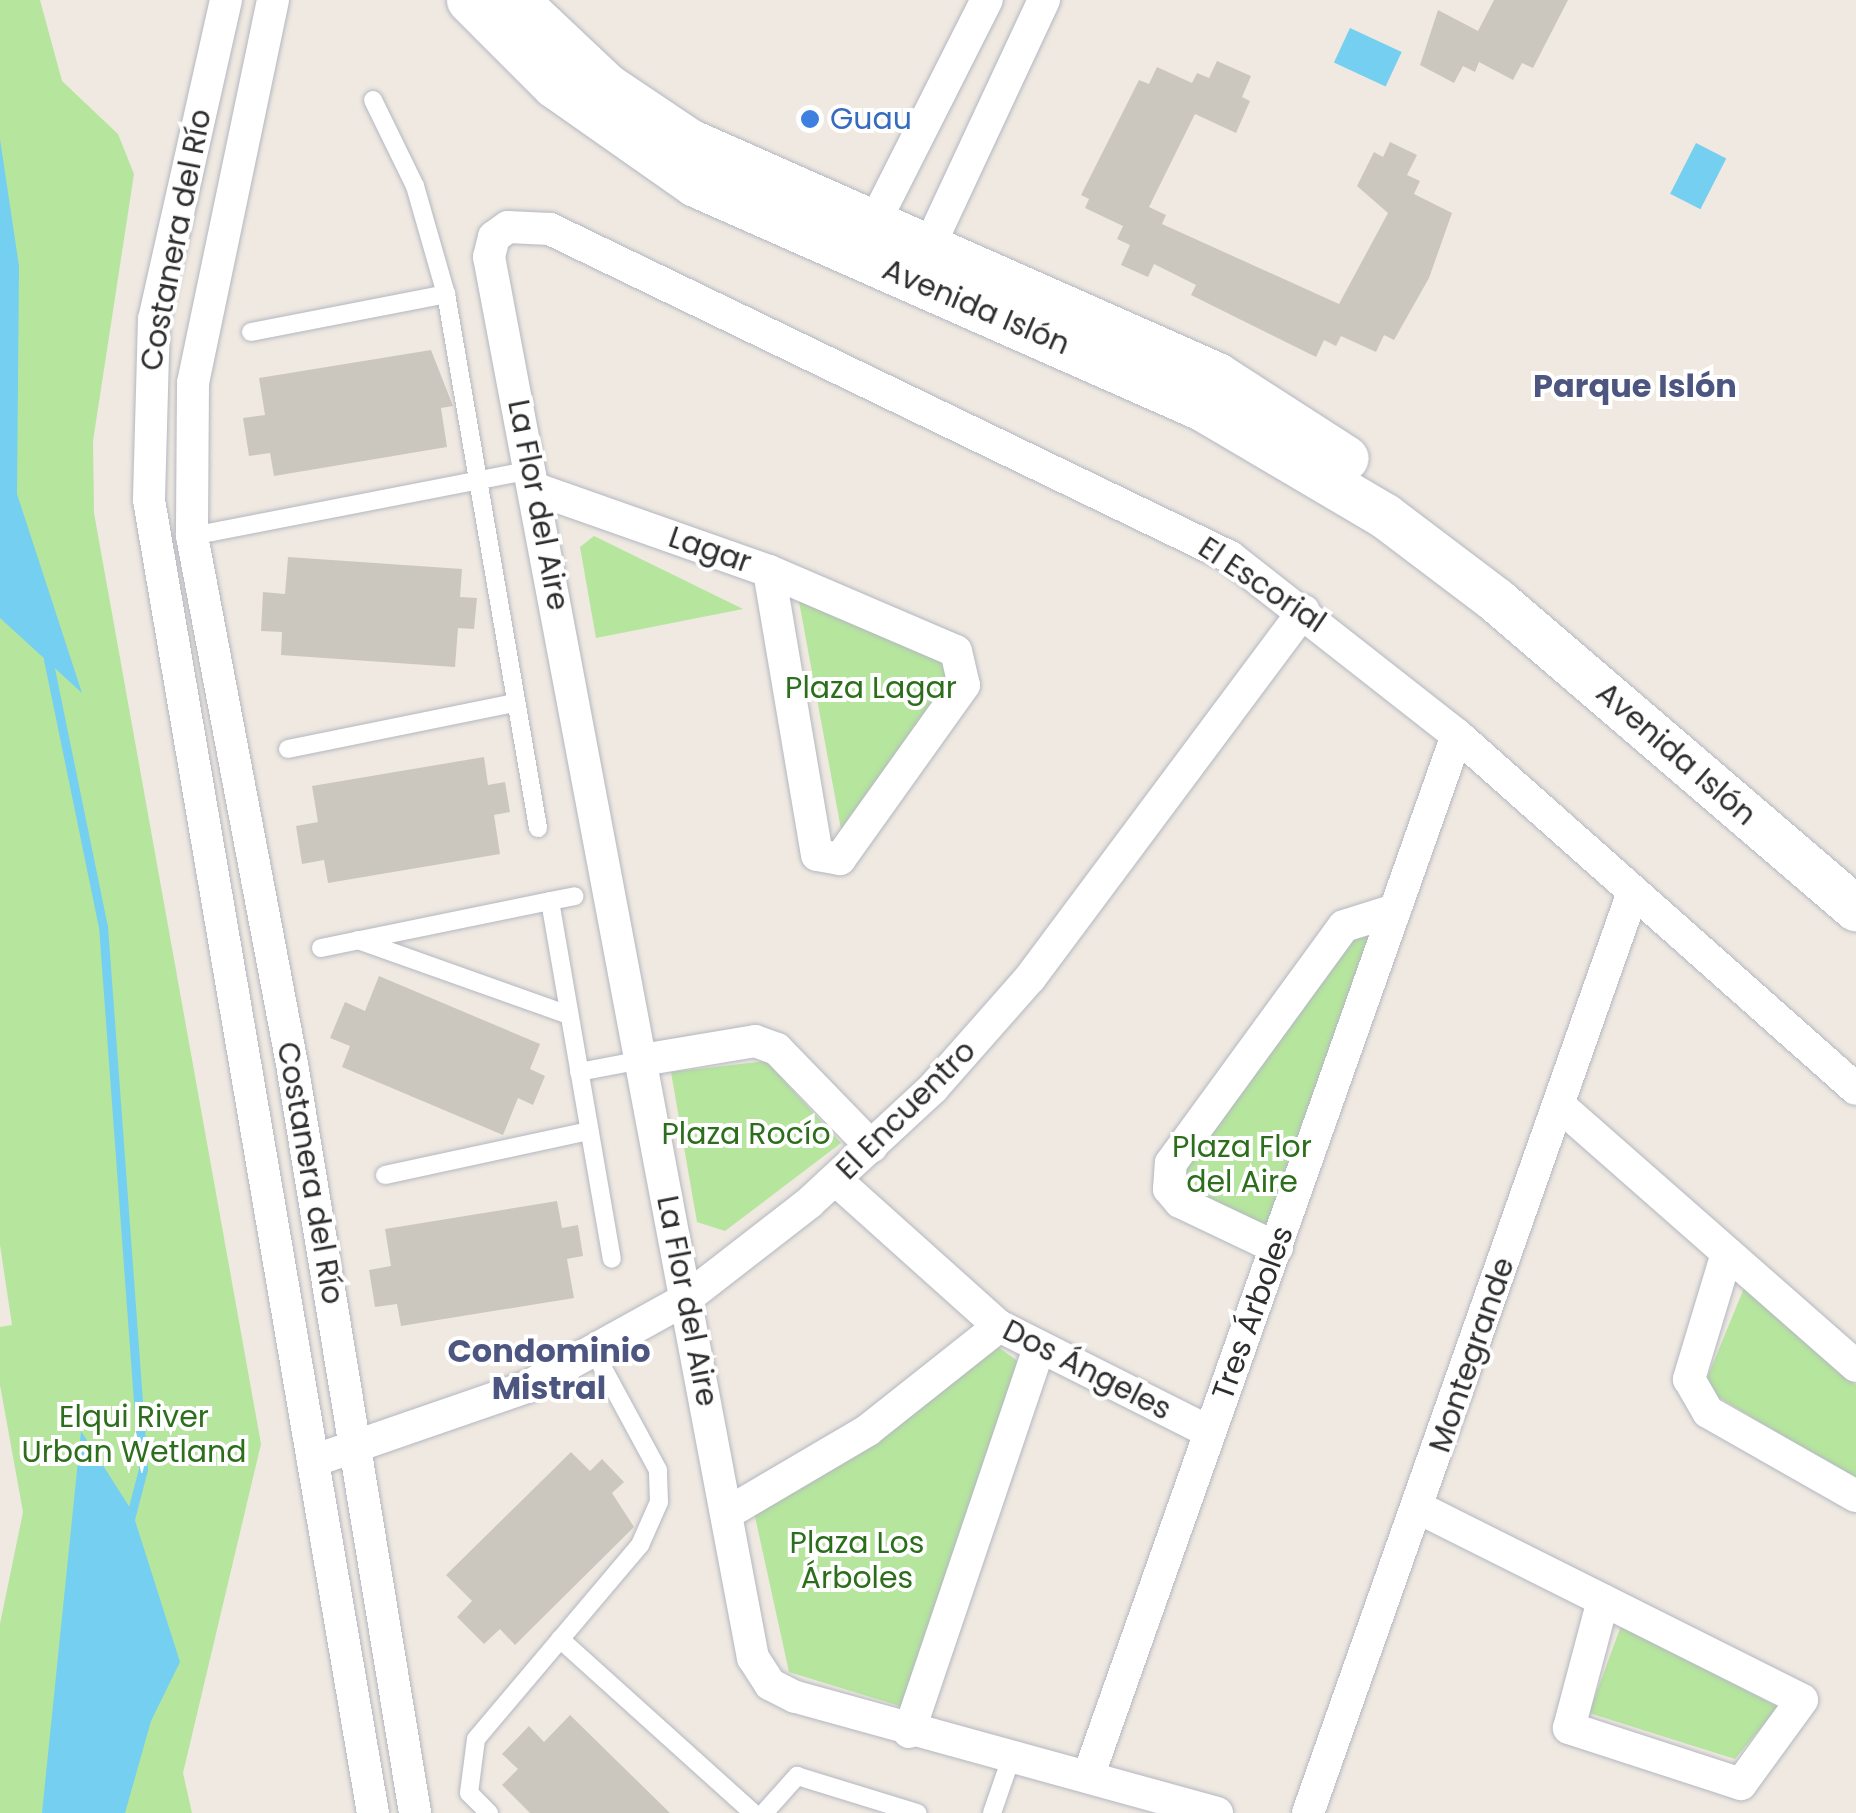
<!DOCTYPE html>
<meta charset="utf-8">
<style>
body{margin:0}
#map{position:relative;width:1856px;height:1813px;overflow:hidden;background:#efe9e1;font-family:Poppins,sans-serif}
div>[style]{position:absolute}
.green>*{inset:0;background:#b6e59e}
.water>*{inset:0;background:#75cff0;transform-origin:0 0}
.stream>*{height:9px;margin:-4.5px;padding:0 4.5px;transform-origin:4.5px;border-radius:4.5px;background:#75cff0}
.building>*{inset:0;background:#cbc7bf}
.roads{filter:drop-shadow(0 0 2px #b4b7c1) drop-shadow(0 0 2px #b4b7c1)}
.lane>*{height:18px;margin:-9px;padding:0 9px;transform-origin:9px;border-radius:9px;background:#fff}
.street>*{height:32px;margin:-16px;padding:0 16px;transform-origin:16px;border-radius:16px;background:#fff}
.secondary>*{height:45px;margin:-22.5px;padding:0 22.5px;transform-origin:22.5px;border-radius:22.5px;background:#fff}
.dots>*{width:28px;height:28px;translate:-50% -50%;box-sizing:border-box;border:5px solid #fff;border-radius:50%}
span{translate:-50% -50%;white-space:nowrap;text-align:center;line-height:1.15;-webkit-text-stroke:8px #fff;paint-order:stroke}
.shop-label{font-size:30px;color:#366cbe}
.left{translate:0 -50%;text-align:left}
.street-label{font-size:30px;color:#2e2e2e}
.park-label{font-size:30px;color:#2c6e1b}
.neighbourhood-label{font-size:32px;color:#4d5680;font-weight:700}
</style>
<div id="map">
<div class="green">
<div style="clip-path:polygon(0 0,40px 0,62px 81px,118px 134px,134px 174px,93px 441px,94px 513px,261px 1444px,183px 1773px,192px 1813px,0 1813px,0 1624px,23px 1512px,0 1385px,0 1327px,12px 1325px,0 1245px)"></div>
<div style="clip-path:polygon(594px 536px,743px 609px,596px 638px,580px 547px)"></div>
<div style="clip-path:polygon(798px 596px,941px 655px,949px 678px,841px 829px)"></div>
<div style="clip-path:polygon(1371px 935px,1269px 1221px,1261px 1226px,1190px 1191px,1182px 1173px,1352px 940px)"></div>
<div style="clip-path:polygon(766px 1061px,841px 1143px,725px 1231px,697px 1222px,671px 1072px)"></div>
<div style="clip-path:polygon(1744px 1288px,1856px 1385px,1856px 1480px,1703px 1388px)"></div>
<div style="clip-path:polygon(998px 1347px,1019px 1362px,906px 1708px,789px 1672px,754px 1512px)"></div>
<div style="clip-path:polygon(1621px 1626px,1778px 1707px,1735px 1759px,1589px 1713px)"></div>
</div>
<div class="water">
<div style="left:1350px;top:28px;width:57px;height:38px;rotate:25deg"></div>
<div style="clip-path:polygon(0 139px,19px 266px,17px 494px,82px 693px,0 618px)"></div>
<div style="left:1696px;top:143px;width:34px;height:57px;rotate:27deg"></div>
<div style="clip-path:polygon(81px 1431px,132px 1511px,180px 1662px,151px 1721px,125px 1813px,42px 1813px)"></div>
</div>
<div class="stream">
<div style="left:48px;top:659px;width:273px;rotate:78.4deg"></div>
<div style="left:103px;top:926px;width:544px;rotate:85.79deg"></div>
<div style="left:143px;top:1469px;width:52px;rotate:104.6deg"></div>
</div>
<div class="building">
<div style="clip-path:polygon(1494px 0,1568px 0,1533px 68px,1522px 63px,1513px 80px,1479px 62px,1475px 72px,1463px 66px,1454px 83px,1420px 65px,1438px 10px,1478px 31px)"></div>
<div style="clip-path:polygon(1217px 61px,1251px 76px,1242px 97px,1250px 101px,1236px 133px,1195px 114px,1149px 207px,1166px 215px,1162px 224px,1339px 304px,1388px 213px,1357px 186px,1374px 152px,1383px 157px,1390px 142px,1417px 155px,1407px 175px,1420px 181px,1414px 194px,1452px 213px,1429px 278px,1394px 340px,1384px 335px,1376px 352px,1341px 336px,1336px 346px,1324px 340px,1316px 357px,1191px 295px,1196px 285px,1154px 264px,1148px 277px,1121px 265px,1130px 245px,1117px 239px,1123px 226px,1085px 208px,1089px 199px,1081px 195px,1139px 80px,1149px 84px,1157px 67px,1192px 83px,1197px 73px,1209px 78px)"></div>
<div style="clip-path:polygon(431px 350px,453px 406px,441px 408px,447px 447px,274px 476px,270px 453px,249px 456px,243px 418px,265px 415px,259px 378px)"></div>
<div style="clip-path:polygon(288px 557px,462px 569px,460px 597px,477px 598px,474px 629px,458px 628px,455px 667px,281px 655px,282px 632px,261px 631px,263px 592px,285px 594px)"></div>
<div style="clip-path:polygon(484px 757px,488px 785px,505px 782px,510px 812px,494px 815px,500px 854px,328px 883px,324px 860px,302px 864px,296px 826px,318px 822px,312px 786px)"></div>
<div style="clip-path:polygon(379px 976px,540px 1044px,530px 1069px,545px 1076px,533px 1105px,518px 1098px,503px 1135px,342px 1067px,350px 1046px,330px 1038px,345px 1002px,365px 1011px)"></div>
<div style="clip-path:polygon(557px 1201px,562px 1228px,578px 1225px,583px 1256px,567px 1259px,574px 1298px,401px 1326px,397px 1304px,375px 1307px,369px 1270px,391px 1266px,385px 1229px)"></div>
<div style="clip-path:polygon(571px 1452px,590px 1471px,602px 1459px,624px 1482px,612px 1493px,634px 1527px,515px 1645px,500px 1629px,484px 1644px,457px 1617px,472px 1601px,446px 1575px)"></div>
<div style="clip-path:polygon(570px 1715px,670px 1813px,530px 1813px,502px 1785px,518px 1769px,502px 1754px,529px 1726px,544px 1742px)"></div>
</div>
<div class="roads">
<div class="lane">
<div style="left:373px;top:100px;width:96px;rotate:64deg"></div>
<div style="left:415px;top:186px;width:112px;rotate:74deg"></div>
<div style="left:446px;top:294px;width:542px;rotate:80.22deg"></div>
<div style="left:251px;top:332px;width:199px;rotate:-11deg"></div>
<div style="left:192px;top:536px;width:346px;rotate:-11deg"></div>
<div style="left:288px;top:749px;width:232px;rotate:-11.5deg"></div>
<div style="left:550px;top:901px;width:25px;rotate:-11deg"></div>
<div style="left:358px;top:940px;width:224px;rotate:19.6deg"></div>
<div style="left:321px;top:948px;width:234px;rotate:-11.6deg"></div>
<div style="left:550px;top:901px;width:363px;rotate:80.2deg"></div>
<div style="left:579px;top:1072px;width:64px;rotate:-10.8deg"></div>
<div style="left:385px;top:1175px;width:209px;rotate:-12.2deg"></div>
<div style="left:560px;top:1639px;width:260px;rotate:42deg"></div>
<div style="left:489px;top:1813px;width:28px;rotate:-135deg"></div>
<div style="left:469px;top:1793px;width:54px;rotate:-82.6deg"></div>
<div style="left:476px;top:1739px;width:254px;rotate:-49.8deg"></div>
<div style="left:640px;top:1545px;width:47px;rotate:-66.2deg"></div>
<div style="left:659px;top:1502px;width:32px;rotate:-92deg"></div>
<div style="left:658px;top:1470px;width:136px;rotate:-118.4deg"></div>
<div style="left:764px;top:1813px;width:50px;rotate:-48.3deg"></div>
<div style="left:797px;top:1776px;width:126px;rotate:17.1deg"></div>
<div style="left:992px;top:1813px;width:58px;rotate:-70.9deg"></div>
</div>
<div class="street">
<div style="left:226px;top:0;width:327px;rotate:102.7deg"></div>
<div style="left:154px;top:319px;width:181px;rotate:91.6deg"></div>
<div style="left:149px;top:500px;width:1332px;rotate:80.32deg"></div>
<div style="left:273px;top:0;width:391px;rotate:101.8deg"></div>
<div style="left:193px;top:383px;width:153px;rotate:90.4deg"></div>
<div style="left:192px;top:536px;width:537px;rotate:79.28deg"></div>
<div style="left:292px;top:1064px;width:759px;rotate:80.67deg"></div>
<div style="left:865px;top:241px;width:270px;rotate:-63.2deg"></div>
<div style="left:919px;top:268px;width:296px;rotate:-65deg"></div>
<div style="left:536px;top:489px;width:247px;rotate:19.4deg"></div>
<div style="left:769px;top:571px;width:203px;rotate:23.2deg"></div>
<div style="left:956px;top:651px;width:35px;rotate:77deg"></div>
<div style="left:964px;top:685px;width:214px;rotate:125.5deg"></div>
<div style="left:840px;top:859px;width:23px;rotate:-170deg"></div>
<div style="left:817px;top:855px;width:288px;rotate:-99.6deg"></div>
<div style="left:642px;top:1060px;width:115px;rotate:-9.5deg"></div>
<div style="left:755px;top:1041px;width:23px;rotate:20deg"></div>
<div style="left:777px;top:1049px;width:136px;rotate:45.9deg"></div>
<div style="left:1559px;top:1105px;width:395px;rotate:41.3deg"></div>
<div style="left:836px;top:1180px;width:219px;rotate:41.9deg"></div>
<div style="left:999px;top:1326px;width:236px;rotate:26.7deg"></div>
<div style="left:1277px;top:1248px;width:107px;rotate:-154.6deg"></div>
<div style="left:1180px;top:1202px;width:17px;rotate:-130deg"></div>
<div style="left:1169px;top:1189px;width:26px;rotate:-86deg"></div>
<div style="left:1171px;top:1163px;width:293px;rotate:-53.9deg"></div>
<div style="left:1344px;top:926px;width:53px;rotate:-17.4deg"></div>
<div style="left:1727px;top:1253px;width:132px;rotate:106.8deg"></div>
<div style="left:1689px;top:1379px;width:38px;rotate:60deg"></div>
<div style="left:1708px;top:1412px;width:170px;rotate:29.6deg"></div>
<div style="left:313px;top:1461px;width:229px;rotate:-19.1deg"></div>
<div style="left:529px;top:1386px;width:177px;rotate:-29deg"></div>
<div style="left:684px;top:1300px;width:158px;rotate:-37.8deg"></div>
<div style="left:809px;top:1203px;width:169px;rotate:-42.8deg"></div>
<div style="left:933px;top:1088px;width:147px;rotate:-48.6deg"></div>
<div style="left:1030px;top:978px;width:458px;rotate:-53.3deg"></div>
<div style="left:1419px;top:1508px;width:428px;rotate:26.6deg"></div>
<div style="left:1802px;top:1700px;width:104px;rotate:126deg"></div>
<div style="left:1741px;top:1784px;width:181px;rotate:-162deg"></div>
<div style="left:1569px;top:1728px;width:132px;rotate:-75.1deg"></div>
<div style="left:729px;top:1512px;width:161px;rotate:-30.5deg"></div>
<div style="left:868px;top:1430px;width:167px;rotate:-38.4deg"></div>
<div style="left:909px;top:1732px;width:402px;rotate:-71.3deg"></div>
<div style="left:1088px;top:1777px;width:1105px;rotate:-70.5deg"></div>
<div style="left:1217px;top:1813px;width:438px;rotate:-164.6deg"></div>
<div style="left:795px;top:1697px;width:28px;rotate:-153deg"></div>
<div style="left:770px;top:1684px;width:31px;rotate:-123deg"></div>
<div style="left:753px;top:1658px;width:1426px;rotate:-100.67deg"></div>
<div style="left:489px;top:257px;width:21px;rotate:-76deg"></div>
<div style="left:494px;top:237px;width:17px;rotate:-36deg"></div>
<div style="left:508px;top:227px;width:42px;rotate:2.7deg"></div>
<div style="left:550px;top:229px;width:755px;rotate:25.75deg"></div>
<div style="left:1230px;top:557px;width:288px;rotate:38.1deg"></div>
<div style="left:1457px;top:735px;width:533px;rotate:41.58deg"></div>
<div style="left:1308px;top:1813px;width:973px;rotate:-70.56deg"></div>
</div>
<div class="secondary">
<div style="left:469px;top:0;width:120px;rotate:45deg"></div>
<div style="left:554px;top:85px;width:172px;rotate:35.1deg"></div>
<div style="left:695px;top:184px;width:554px;rotate:23.84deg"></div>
<div style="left:1202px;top:408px;width:212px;rotate:30.5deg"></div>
<div style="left:1385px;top:516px;width:139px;rotate:37.1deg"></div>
<div style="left:1496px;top:600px;width:474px;rotate:40.6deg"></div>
<div style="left:516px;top:0;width:125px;rotate:43.4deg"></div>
<div style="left:607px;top:86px;width:99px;rotate:33.9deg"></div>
<div style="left:689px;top:141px;width:578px;rotate:23.9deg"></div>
<div style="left:1217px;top:375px;width:153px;rotate:32.8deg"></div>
</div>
</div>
<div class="dots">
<div style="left:810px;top:119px;background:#3f7fe0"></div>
</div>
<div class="shop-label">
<span class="left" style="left:830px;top:119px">Guau</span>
</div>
<div class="street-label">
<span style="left:176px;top:240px;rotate:-79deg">Costanera del Río</span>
<span style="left:976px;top:307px;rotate:23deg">Avenida Islón</span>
<span style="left:538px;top:505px;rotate:79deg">La Flor del Aire</span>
<span style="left:710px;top:550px;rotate:19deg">Lagar</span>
<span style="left:1262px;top:585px;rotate:34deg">El Escorial</span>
<span style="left:1676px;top:754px;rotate:41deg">Avenida Islón</span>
<span style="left:906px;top:1110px;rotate:-45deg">El Encuentro</span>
<span style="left:310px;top:1173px;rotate:80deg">Costanera del Río</span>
<span style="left:687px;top:1301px;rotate:79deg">La Flor del Aire</span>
<span style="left:1253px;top:1313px;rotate:-70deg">Tres Árboles</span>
<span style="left:1472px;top:1355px;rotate:-71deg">Montegrande</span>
<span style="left:1087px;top:1370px;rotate:27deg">Dos Ángeles</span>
</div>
<div class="park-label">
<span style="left:871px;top:688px">Plaza Lagar</span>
<span style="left:746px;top:1134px">Plaza Rocío</span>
<span style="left:1242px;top:1164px">Plaza Flor<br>del Aire</span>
<span style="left:134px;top:1434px">Elqui River<br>Urban Wetland</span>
<span style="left:857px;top:1560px">Plaza Los<br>Árboles</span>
</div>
<div class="neighbourhood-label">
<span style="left:1635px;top:386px">Parque Islón</span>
<span style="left:549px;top:1370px">Condominio<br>Mistral</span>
</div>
</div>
